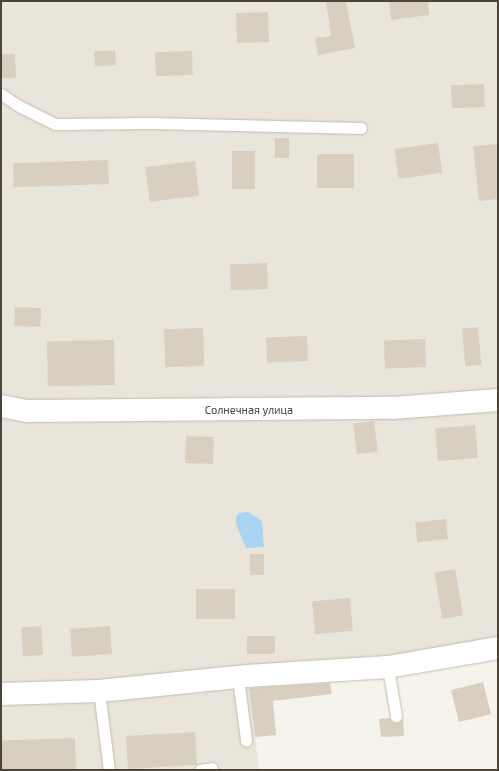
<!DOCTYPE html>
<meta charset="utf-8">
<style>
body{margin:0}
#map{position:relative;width:499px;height:771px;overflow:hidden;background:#f6f3ec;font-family:"Exo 2",sans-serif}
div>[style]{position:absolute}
.residential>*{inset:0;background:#eae5da}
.water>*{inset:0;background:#a9d4f2}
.building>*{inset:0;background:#d8cfc1;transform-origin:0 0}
.roads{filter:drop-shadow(0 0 1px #c2bbae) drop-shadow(0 0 1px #c2bbae)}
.lane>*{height:11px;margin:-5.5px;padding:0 5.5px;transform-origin:5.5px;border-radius:5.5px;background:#fff}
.street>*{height:22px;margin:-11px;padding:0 11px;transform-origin:11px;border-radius:11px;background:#fff}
span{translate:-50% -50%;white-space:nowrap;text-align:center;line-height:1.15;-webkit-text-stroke:3px #fff;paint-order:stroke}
.street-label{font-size:11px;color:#4b4439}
.frame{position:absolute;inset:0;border:2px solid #4b4439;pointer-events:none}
</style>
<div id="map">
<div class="residential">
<div style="clip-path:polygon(1px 1px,498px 1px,498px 648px,249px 687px,259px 770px,1px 770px)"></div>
</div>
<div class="water">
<div style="clip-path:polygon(248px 512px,262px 521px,264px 547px,246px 548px,236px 524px,236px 517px,239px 513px)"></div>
</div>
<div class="building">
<div style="clip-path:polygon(326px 1px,346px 1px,355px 48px,318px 55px,315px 38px,331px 36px)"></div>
<div style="clip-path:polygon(389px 1px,428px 1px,429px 15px,391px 20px)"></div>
<div style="left:268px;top:12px;width:30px;height:32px;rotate:88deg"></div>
<div style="left:115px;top:50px;width:15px;height:21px;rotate:86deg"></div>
<div style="left:192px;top:51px;width:24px;height:37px;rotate:88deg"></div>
<div style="left:15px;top:54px;width:24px;height:14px;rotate:88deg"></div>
<div style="left:484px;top:84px;width:23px;height:33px;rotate:88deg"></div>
<div style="left:275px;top:138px;width:14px;height:20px"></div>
<div style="left:438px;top:143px;width:30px;height:44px;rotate:82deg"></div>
<div style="clip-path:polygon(498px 144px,498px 199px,479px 201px,473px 146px)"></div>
<div style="left:232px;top:151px;width:23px;height:38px"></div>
<div style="left:354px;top:154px;width:34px;height:37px;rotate:90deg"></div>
<div style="left:108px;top:160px;width:24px;height:95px;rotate:88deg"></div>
<div style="left:195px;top:161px;width:35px;height:50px;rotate:83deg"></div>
<div style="left:267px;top:263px;width:26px;height:37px;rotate:88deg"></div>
<div style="left:15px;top:307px;width:26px;height:19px;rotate:2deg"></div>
<div style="left:478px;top:327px;width:38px;height:16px;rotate:85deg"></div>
<div style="left:203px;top:328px;width:38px;height:39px;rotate:88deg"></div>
<div style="left:307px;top:336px;width:25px;height:41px;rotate:88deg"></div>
<div style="left:425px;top:339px;width:28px;height:41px;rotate:88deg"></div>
<div style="left:114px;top:340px;width:45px;height:67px;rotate:89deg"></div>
<div style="left:374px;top:421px;width:31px;height:21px;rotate:83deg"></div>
<div style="left:475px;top:425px;width:33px;height:40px;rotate:85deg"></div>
<div style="left:186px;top:436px;width:28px;height:27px;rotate:2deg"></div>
<div style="left:446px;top:519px;width:20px;height:31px;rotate:84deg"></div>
<div style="left:250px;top:554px;width:14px;height:21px"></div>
<div style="left:455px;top:569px;width:47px;height:21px;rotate:80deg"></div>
<div style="left:196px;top:589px;width:39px;height:30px"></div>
<div style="left:350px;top:598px;width:33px;height:38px;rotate:85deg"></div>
<div style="left:41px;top:626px;width:29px;height:20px;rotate:86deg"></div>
<div style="left:110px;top:626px;width:28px;height:40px;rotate:86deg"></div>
<div style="left:247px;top:636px;width:28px;height:18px"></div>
<div style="left:483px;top:682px;width:33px;height:33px;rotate:76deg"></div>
<div style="clip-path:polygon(330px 683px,332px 694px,273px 701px,276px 735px,255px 737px,249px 688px)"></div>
<div style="clip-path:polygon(390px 718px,393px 722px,397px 723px,403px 718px,404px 736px,381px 737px,379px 719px)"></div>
<div style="clip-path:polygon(195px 732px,197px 764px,195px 765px,128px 769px,126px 736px)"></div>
<div style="left:75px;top:738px;width:32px;height:74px;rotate:88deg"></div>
</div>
<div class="roads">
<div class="lane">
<div style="left:1px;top:94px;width:22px;rotate:34deg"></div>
<div style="left:19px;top:106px;width:40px;rotate:26.6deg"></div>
<div style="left:55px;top:124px;width:97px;rotate:-0.6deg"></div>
<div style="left:152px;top:123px;width:209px;rotate:1.4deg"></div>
<div style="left:388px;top:667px;width:50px;rotate:80.7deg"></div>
<div style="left:238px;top:678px;width:63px;rotate:82.6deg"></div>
<div style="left:99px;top:691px;width:80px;rotate:82.8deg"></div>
<div style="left:200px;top:770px;width:12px;rotate:-9deg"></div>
</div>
<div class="street">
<div style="left:1px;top:406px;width:26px;rotate:11deg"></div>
<div style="left:27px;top:411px;width:366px;rotate:-0.5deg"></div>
<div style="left:393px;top:408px;width:105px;rotate:-4.4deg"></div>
<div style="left:1px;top:694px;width:98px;rotate:-1.8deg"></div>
<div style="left:99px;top:691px;width:149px;rotate:-5.8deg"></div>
<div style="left:247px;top:676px;width:141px;rotate:-3.7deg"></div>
<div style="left:388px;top:667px;width:112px;rotate:-9.8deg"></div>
</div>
</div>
<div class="street-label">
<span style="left:249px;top:410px">Солнечная улица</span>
</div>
<div class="frame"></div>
</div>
